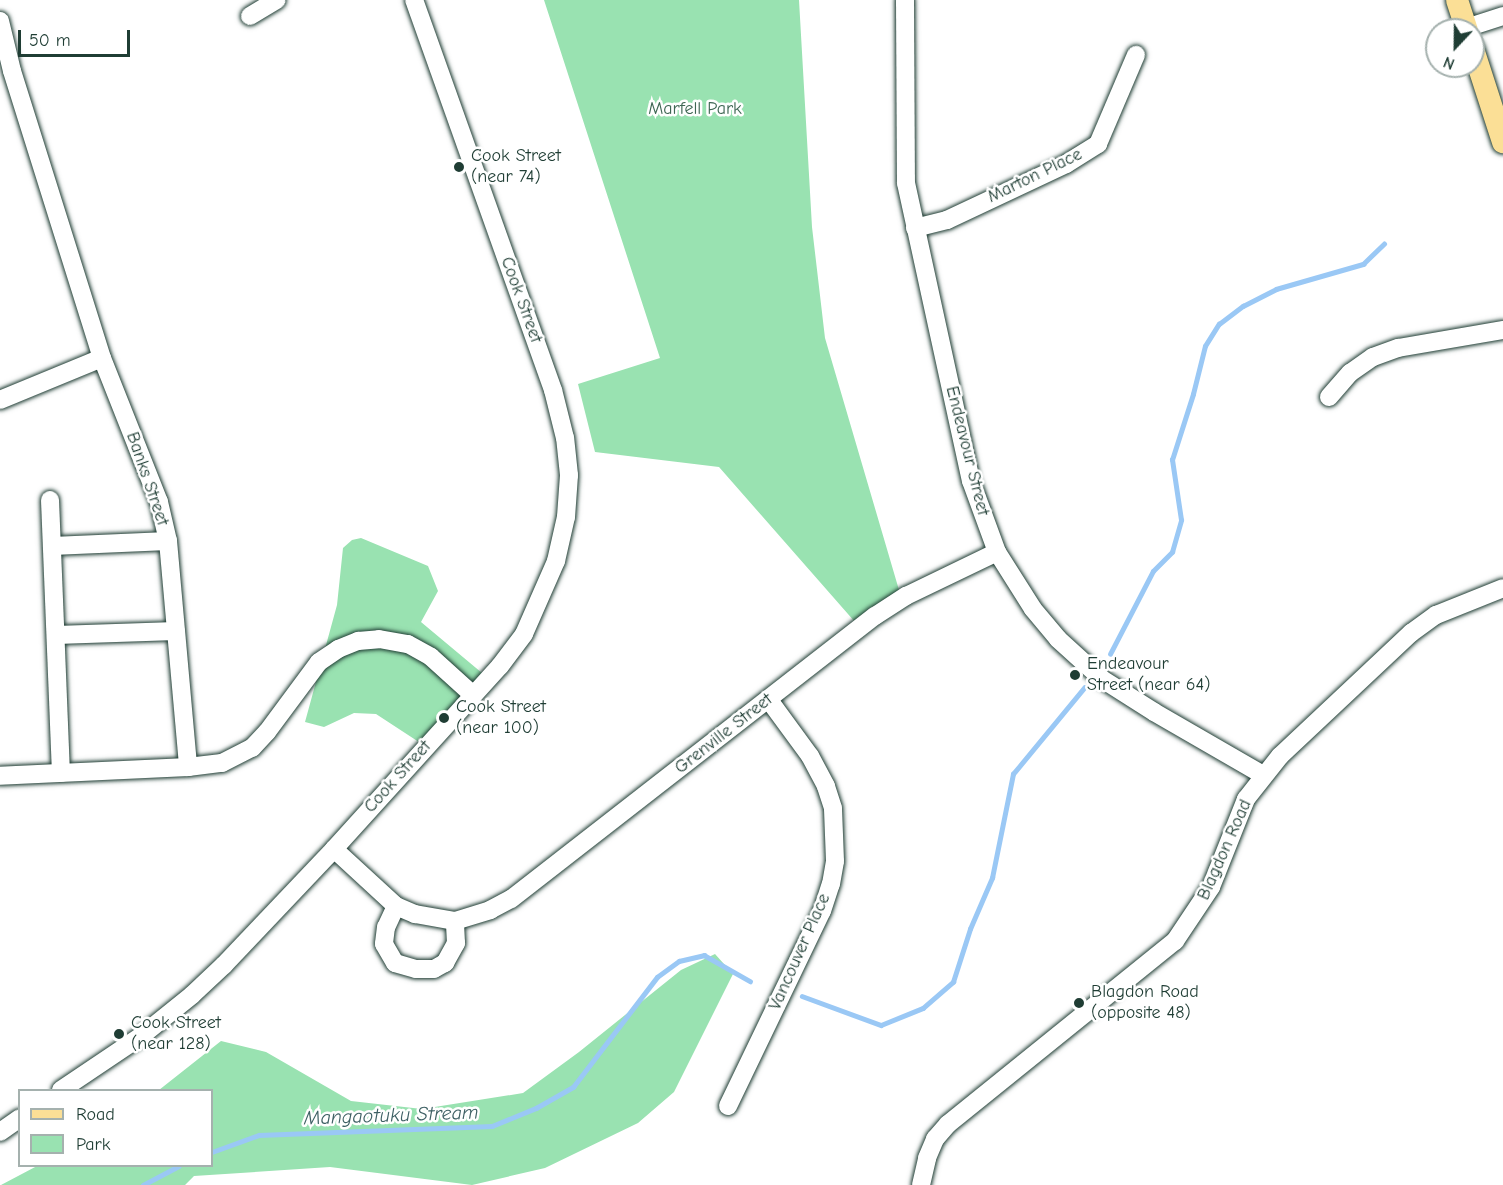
<!DOCTYPE html>
<style>
body{margin:0}
#map{position:relative;width:1503px;height:1185px;overflow:hidden;background:#fff;font-family:"Comic Neue",sans-serif}
div>[style]{position:absolute}
.green>*{inset:0;background:#99e2b1}
.stream>*{height:4.5px;margin:-2.25px;padding:0 2.25px;transform-origin:2.25px;border-radius:2.25px;background:#9ac8f5}
.roads{filter:drop-shadow(0 0 2px #1f3d34) drop-shadow(0 0 2px #1f3d34)}
.minor>*{height:18px;margin:-9px;padding:0 9px;transform-origin:9px;border-radius:9px;background:#fff}
.major>*{height:22px;margin:-11px;padding:0 11px;transform-origin:11px;border-radius:11px;background:#fbdf96}
.dots>*{width:16px;height:16px;translate:-50% -50%;box-sizing:border-box;border:3px solid #fff;border-radius:50%}
span{translate:-50% -50%;white-space:nowrap;text-align:center;line-height:1.15;-webkit-text-stroke:5px #fff;paint-order:stroke}
.park-label{font-size:18px;color:#3e6653}
.poi-label{font-size:18px;color:#1f3d34}
.left{translate:0 -50%;text-align:left}
.street-label{font-size:18px;color:#1f3d34}
.water-label{font-size:20px;color:#3e6064;font-style:italic}
.legend{position:absolute;left:18px;top:1089px;width:195px;height:78px;box-sizing:border-box;background:#fff;border:2px solid #a5b1ae;margin:0;padding:8px 10px;list-style:none;font-size:18px;color:#1f3d34}
.legend li{display:flex;align-items:center;gap:12px;height:30px}
.legend b{width:30px;border:2px solid #a5b1ae}
.north{position:absolute;left:1425px;top:18px;width:60px;height:60px;box-sizing:border-box;background:#fff;border:2px solid #a5b1ae;border-radius:50%;rotate:202deg;font-size:16px;font-weight:700;line-height:24px;text-align:center;color:#1f3d34}
.north::after{content:'';display:block;margin:auto;width:21px;height:27px;background:#1f3d34;clip-path:polygon(50% 0,100% 100%,50% 72%,0 100%)}
.scale{position:absolute;left:18px;top:30px;width:112px;height:27px;box-sizing:border-box;border:3px solid #1f3d34;border-top:0;padding-left:8px;font-size:18px;line-height:21px;white-space:nowrap;color:#1f3d34;-webkit-text-stroke:4px #fff;paint-order:stroke}
</style>
<div id="map">
<div class="green">
<div style="clip-path:polygon(544px 0,799px 0,812px 227px,825px 338px,899px 590px,855px 622px,719px 467px,595px 452px,578px 384px,660px 358px)"></div>
<div style="clip-path:polygon(361px 538px,428px 566px,438px 591px,421px 622px,488px 678px,428px 748px,376px 714px,354px 713px,324px 727px,305px 722px,337px 605px,343px 548px,352px 540px)"></div>
<div style="clip-path:polygon(715px 954px,733px 974px,674px 1092px,638px 1123px,545px 1168px,472px 1185px,330px 1167px,194px 1176px,185px 1185px,1px 1185px,37px 1166px,212px 1166px,212px 1090px,159px 1090px,221px 1041px,266px 1052px,351px 1101px,422px 1109px,523px 1093px,579px 1052px,681px 970px)"></div>
</div>
<div class="stream">
<div style="left:1110px;top:654px;width:93px;rotate:-62.6deg"></div>
<div style="left:1153px;top:571px;width:27px;rotate:-45deg"></div>
<div style="left:1172px;top:552px;width:33px;rotate:-74deg"></div>
<div style="left:1181px;top:520px;width:61px;rotate:-98.5deg"></div>
<div style="left:1172px;top:460px;width:69px;rotate:-72.3deg"></div>
<div style="left:1193px;top:394px;width:49px;rotate:-76deg"></div>
<div style="left:1205px;top:346px;width:26px;rotate:-58deg"></div>
<div style="left:1219px;top:324px;width:30px;rotate:-37deg"></div>
<div style="left:1243px;top:306px;width:37px;rotate:-27deg"></div>
<div style="left:1276px;top:289px;width:91px;rotate:-16deg"></div>
<div style="left:1363px;top:264px;width:29px;rotate:-44deg"></div>
<div style="left:802px;top:996px;width:84px;rotate:20.2deg"></div>
<div style="left:881px;top:1025px;width:45px;rotate:-22deg"></div>
<div style="left:923px;top:1008px;width:40px;rotate:-41deg"></div>
<div style="left:953px;top:982px;width:56px;rotate:-72.2deg"></div>
<div style="left:970px;top:929px;width:56px;rotate:-66.7deg"></div>
<div style="left:992px;top:878px;width:106px;rotate:-78.6deg"></div>
<div style="left:1013px;top:774px;width:112px;rotate:-50.5deg"></div>
<div style="left:212px;top:1152px;width:50px;rotate:-19.9deg"></div>
<div style="left:259px;top:1135px;width:233px;rotate:-2.2deg"></div>
<div style="left:492px;top:1126px;width:48px;rotate:-22.2deg"></div>
<div style="left:536px;top:1108px;width:43px;rotate:-29.6deg"></div>
<div style="left:573px;top:1087px;width:138px;rotate:-52.6deg"></div>
<div style="left:657px;top:977px;width:27px;rotate:-36deg"></div>
<div style="left:679px;top:961px;width:26px;rotate:-13deg"></div>
<div style="left:704px;top:955px;width:53px;rotate:29.5deg"></div>
<div style="left:143px;top:1185px;width:40px;rotate:-28deg"></div>
</div>
<div class="roads">
<div class="minor">
<div style="left:905px;top:0;width:183px;rotate:89.7deg"></div>
<div style="left:906px;top:183px;width:305px;rotate:77.7deg"></div>
<div style="left:971px;top:481px;width:76px;rotate:69.9deg"></div>
<div style="left:997px;top:552px;width:67px;rotate:57.7deg"></div>
<div style="left:1033px;top:609px;width:39px;rotate:50deg"></div>
<div style="left:1058px;top:639px;width:59px;rotate:42.3deg"></div>
<div style="left:1102px;top:679px;width:62px;rotate:32.4deg"></div>
<div style="left:1154px;top:712px;width:126px;rotate:30deg"></div>
<div style="left:250px;top:16px;width:31px;rotate:-31deg"></div>
<div style="left:0;top:21px;width:51px;rotate:76.5deg"></div>
<div style="left:12px;top:71px;width:301px;rotate:72.6deg"></div>
<div style="left:102px;top:358px;width:155px;rotate:68.4deg"></div>
<div style="left:159px;top:502px;width:40px;rotate:77deg"></div>
<div style="left:168px;top:541px;width:227px;rotate:84.9deg"></div>
<div style="left:188px;top:767px;width:188px;rotate:177.3deg"></div>
<div style="left:1466px;top:28px;width:39px;rotate:-18deg"></div>
<div style="left:915px;top:228px;width:33px;rotate:-14deg"></div>
<div style="left:947px;top:220px;width:132px;rotate:-25.2deg"></div>
<div style="left:1066px;top:164px;width:38px;rotate:-32deg"></div>
<div style="left:1098px;top:144px;width:97px;rotate:-66.9deg"></div>
<div style="left:1329px;top:397px;width:32px;rotate:-49deg"></div>
<div style="left:1350px;top:373px;width:28px;rotate:-35deg"></div>
<div style="left:1373px;top:357px;width:27px;rotate:-20deg"></div>
<div style="left:1398px;top:348px;width:107px;rotate:-9.7deg"></div>
<div style="left:0;top:400px;width:110px;rotate:-22.4deg"></div>
<div style="left:50px;top:500px;width:273px;rotate:87.7deg"></div>
<div style="left:52px;top:546px;width:116px;rotate:-2.5deg"></div>
<div style="left:56px;top:635px;width:120px;rotate:-1.9deg"></div>
<div style="left:188px;top:767px;width:34px;rotate:-7deg"></div>
<div style="left:222px;top:763px;width:34px;rotate:-27deg"></div>
<div style="left:252px;top:748px;width:22px;rotate:-47deg"></div>
<div style="left:267px;top:732px;width:87px;rotate:-53.4deg"></div>
<div style="left:319px;top:662px;width:23px;rotate:-34deg"></div>
<div style="left:338px;top:649px;width:22px;rotate:-22deg"></div>
<div style="left:358px;top:641px;width:21px;rotate:-5deg"></div>
<div style="left:379px;top:639px;width:29px;rotate:10deg"></div>
<div style="left:408px;top:644px;width:26px;rotate:29deg"></div>
<div style="left:431px;top:657px;width:57px;rotate:42.1deg"></div>
<div style="left:334px;top:849px;width:84px;rotate:42.6deg"></div>
<div style="left:396px;top:906px;width:21px;rotate:23deg"></div>
<div style="left:415px;top:914px;width:41px;rotate:9.9deg"></div>
<div style="left:455px;top:921px;width:37px;rotate:-17deg"></div>
<div style="left:490px;top:910px;width:24px;rotate:-28deg"></div>
<div style="left:511px;top:899px;width:461px;rotate:-37.9deg"></div>
<div style="left:875px;top:616px;width:37px;rotate:-33deg"></div>
<div style="left:906px;top:596px;width:101px;rotate:-25.8deg"></div>
<div style="left:396px;top:906px;width:23px;rotate:115deg"></div>
<div style="left:386px;top:927px;width:17px;rotate:97deg"></div>
<div style="left:384px;top:944px;width:22px;rotate:60deg"></div>
<div style="left:395px;top:963px;width:22px;rotate:16deg"></div>
<div style="left:416px;top:969px;width:18px"></div>
<div style="left:434px;top:969px;width:13px;rotate:-29deg"></div>
<div style="left:445px;top:963px;width:23px;rotate:-61deg"></div>
<div style="left:456px;top:943px;width:22px;rotate:-93deg"></div>
<div style="left:61px;top:1090px;width:95px;rotate:-33.9deg"></div>
<div style="left:140px;top:1037px;width:67px;rotate:-38.9deg"></div>
<div style="left:192px;top:995px;width:44px;rotate:-43.2deg"></div>
<div style="left:224px;top:965px;width:160px;rotate:-46.5deg"></div>
<div style="left:334px;top:849px;width:247px;rotate:-47.8deg"></div>
<div style="left:500px;top:666px;width:40px;rotate:-53deg"></div>
<div style="left:524px;top:634px;width:80px;rotate:-66.3deg"></div>
<div style="left:556px;top:561px;width:45px;rotate:-77.2deg"></div>
<div style="left:566px;top:517px;width:42px;rotate:-85.9deg"></div>
<div style="left:569px;top:475px;width:37px;rotate:-96deg"></div>
<div style="left:565px;top:438px;width:49px;rotate:-104deg"></div>
<div style="left:553px;top:390px;width:414px;rotate:-109.6deg"></div>
<div style="left:728px;top:1106px;width:216px;rotate:-64.3deg"></div>
<div style="left:822px;top:911px;width:28px;rotate:-72deg"></div>
<div style="left:831px;top:884px;width:23px;rotate:-80deg"></div>
<div style="left:835px;top:861px;width:53px;rotate:-92.2deg"></div>
<div style="left:833px;top:808px;width:23px;rotate:-108deg"></div>
<div style="left:826px;top:786px;width:34px;rotate:-118deg"></div>
<div style="left:810px;top:756px;width:69px;rotate:-126.2deg"></div>
<div style="left:0;top:1132px;width:24px;rotate:-35deg"></div>
<div style="left:921px;top:1185px;width:28px;rotate:-77deg"></div>
<div style="left:927px;top:1158px;width:21px;rotate:-67deg"></div>
<div style="left:935px;top:1139px;width:20px;rotate:-49deg"></div>
<div style="left:948px;top:1124px;width:292px;rotate:-38.9deg"></div>
<div style="left:1175px;top:941px;width:65px;rotate:-56.3deg"></div>
<div style="left:1211px;top:887px;width:95px;rotate:-68.3deg"></div>
<div style="left:1246px;top:799px;width:55px;rotate:-51.7deg"></div>
<div style="left:1280px;top:756px;width:180px;rotate:-43.2deg"></div>
<div style="left:1411px;top:633px;width:31px;rotate:-36deg"></div>
<div style="left:1436px;top:615px;width:72px;rotate:-21.9deg"></div>
</div>
<div class="major">
<div style="left:1457px;top:0;width:32px;rotate:72deg"></div>
<div style="left:1473px;top:49px;width:98px;rotate:72.1deg"></div>
</div>
</div>
<div class="dots">
<div style="left:459px;top:167px;background:#1f3d34"></div>
<div style="left:1075px;top:675px;background:#1f3d34"></div>
<div style="left:444px;top:718px;background:#1f3d34"></div>
<div style="left:1079px;top:1003px;background:#1f3d34"></div>
<div style="left:119px;top:1034px;background:#1f3d34"></div>
</div>
<div class="park-label">
<span style="left:695px;top:109px">Marfell Park</span>
</div>
<div class="poi-label">
<span class="left" style="left:471px;top:167px">Cook Street<br>(near 74)</span>
<span class="left" style="left:1087px;top:675px">Endeavour<br>Street (near 64)</span>
<span class="left" style="left:456px;top:718px">Cook Street<br>(near 100)</span>
<span class="left" style="left:1091px;top:1003px">Blagdon Road<br>(opposite 48)</span>
<span class="left" style="left:131px;top:1034px">Cook Street<br>(near 128)</span>
</div>
<div class="street-label">
<span style="left:1035px;top:176px;rotate:-26deg">Marton Place</span>
<span style="left:521px;top:300px;rotate:70deg">Cook Street</span>
<span style="left:967px;top:451px;rotate:76deg">Endeavour Street</span>
<span style="left:147px;top:479px;rotate:71deg">Banks Street</span>
<span style="left:724px;top:734px;rotate:-38deg">Grenville Street</span>
<span style="left:398px;top:777px;rotate:-48deg">Cook Street</span>
<span style="left:1225px;top:850px;rotate:-66deg">Blagdon Road</span>
<span style="left:800px;top:952px;rotate:-66deg">Vancouver Place</span>
</div>
<div class="water-label">
<span style="left:391px;top:1115px;rotate:-2deg">Mangaotuku Stream</span>
</div>
<ul class="legend">
<li><b style="height:8px;background:#fbdf96"></b>Road</li>
<li><b style="height:16px;background:#99e2b1"></b>Park</li>
</ul>
<div class="north">N</div>
<div class="scale">50 m</div>
</div>
